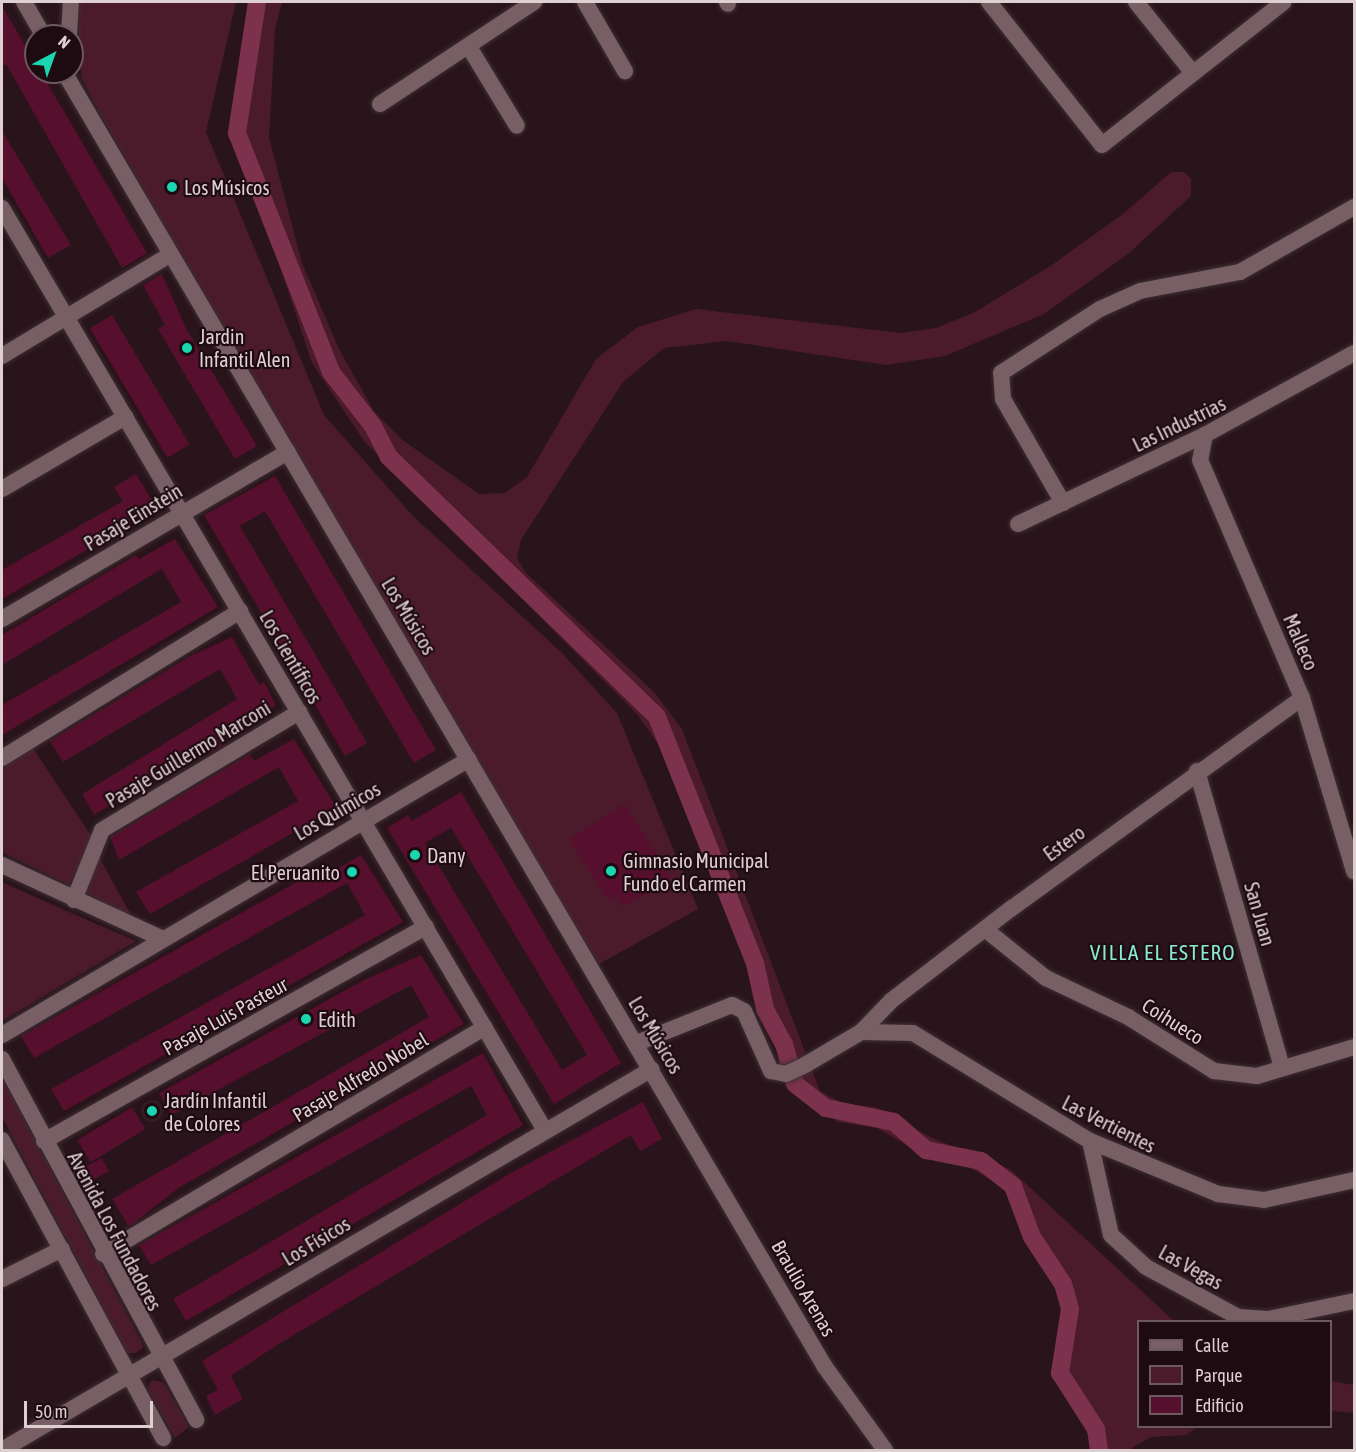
<!DOCTYPE html>
<meta charset="utf-8">
<style>
body{margin:0}
#map{position:relative;width:1356px;height:1452px;overflow:hidden;background:#28141a;font-family:"Asap Condensed",sans-serif}
div>[style]{position:absolute}
.built>*{inset:0;background:#351b23}
.round{border-radius:50%}
.green>*{inset:0;background:#4b1b2c}
.canal>*{height:18px;margin:-9px;padding:0 9px;transform-origin:9px;border-radius:9px;background:#7c324c}
.building>*{inset:0;background:#560f2c;transform-origin:0 0}
.roads{filter:drop-shadow(0 0 2px #3d2f32) drop-shadow(0 0 2px #3d2f32)}
.minor>*{height:16px;margin:-8px;padding:0 8px;transform-origin:8px;border-radius:8px;background:#785e65}
.tertiary>*{height:16px;margin:-8px;padding:0 8px;transform-origin:8px;border-radius:8px;background:#785e65}
.dots>*{width:16px;height:16px;translate:-50% -50%;box-sizing:border-box;border:3px solid #1e0b11;border-radius:50%}
span{translate:-50% -50%;white-space:nowrap;text-align:center;line-height:1.15;-webkit-text-stroke:4.5px #1e0b11;paint-order:stroke}
.poi-label{font-size:20px;color:#decfd3}
.left{translate:0 -50%;text-align:left}
.right{translate:-100% -50%;text-align:right}
.street-label{font-size:20px;color:#decfd3}
.neighbourhood-label{font-size:21px;color:#89ead0;letter-spacing:1.5px}
.frame{position:absolute;inset:0;border:3px solid #decfd3;pointer-events:none}
.legend{position:absolute;left:1137px;top:1320px;width:195px;height:108px;box-sizing:border-box;background:#1e0b11;border:2px solid #6b595f;margin:0;padding:8px 10px;list-style:none;font-size:18px;color:#decfd3}
.legend li{display:flex;align-items:center;gap:12px;height:30px}
.legend b{width:30px;border:2px solid #6b595f}
.north{position:absolute;left:24px;top:24px;width:60px;height:60px;box-sizing:border-box;background:#1e0b11;border:2px solid #6b595f;border-radius:50%;rotate:41deg;font-size:16px;font-weight:700;line-height:24px;text-align:center;color:#decfd3}
.north::after{content:'';display:block;margin:auto;width:21px;height:27px;background:#1bd5b1;clip-path:polygon(50% 0,100% 100%,50% 72%,0 100%)}
.scale{position:absolute;left:24px;top:1401px;width:129px;height:27px;box-sizing:border-box;border:3px solid #decfd3;border-top:0;padding-left:8px;font-size:18px;line-height:21px;white-space:nowrap;color:#decfd3;-webkit-text-stroke:4px #1e0b11;paint-order:stroke}
</style>
<div id="map">
<div class="built">
<div class="round" style="left:141px;top:1100px;width:22px;height:22px"></div>
</div>
<div class="green">
<div style="clip-path:polygon(77px 2px,236px 2px,206px 132px,324px 415px,413px 516px,562px 653px,617px 713px,698px 909px,599px 964px,515px 834px,100px 114px,81px 77px)"></div>
<div style="clip-path:polygon(262px 2px,282px 2px,275px 29px,269px 138px,302px 263px,339px 349px,374px 411px,401px 439px,479px 494px,505px 493px,527px 477px,596px 359px,638px 327px,696px 309px,901px 333px,936px 328px,975px 312px,1052px 265px,1123px 214px,1171px 172px,1184px 172px,1191px 179px,1191px 196px,1128px 254px,1044px 314px,945px 356px,886px 365px,727px 341px,664px 348px,623px 382px,521px 540px,517px 558px,526px 573px,654px 692px,682px 729px,820px 1091px,844px 1104px,875px 1107px,932px 1138px,1010px 1169px,1174px 1321px,1138px 1322px,1138px 1426px,1197px 1427px,1186px 1435px,1151px 1437px,1128px 1450px,1099px 1450px,1096px 1431px,1074px 1394px,1068px 1370px,1073px 1322px,1059px 1278px,1002px 1186px,965px 1165px,927px 1157px,877px 1128px,838px 1122px,794px 1089px,775px 1030px,658px 744px,637px 714px,364px 441px,312px 363px,243px 156px,240px 111px)"></div>
<div style="clip-path:polygon(33px 748px,92px 837px,69px 885px,2px 852px,2px 768px)"></div>
<div style="clip-path:polygon(98px 855px,132px 917px,84px 892px)"></div>
<div style="clip-path:polygon(2px 882px,85px 919px,136px 941px,2px 1021px)"></div>
<div style="clip-path:polygon(2px 1077px,141px 1341px,143px 1348px,135px 1353px,127px 1353px,2px 1117px)"></div>
<div style="clip-path:polygon(152px 1380px,163px 1382px,189px 1427px,175px 1438px,147px 1388px)"></div>
<div style="clip-path:polygon(1331px 1381px,1354px 1385px,1354px 1413px,1331px 1411px)"></div>
</div>
<div class="canal">
<div style="left:257px;top:2px;width:133px;rotate:98.7deg"></div>
<div style="left:237px;top:133px;width:257px;rotate:68.5deg"></div>
<div style="left:331px;top:372px;width:68px;rotate:52.1deg"></div>
<div style="left:373px;top:426px;width:35px;rotate:63deg"></div>
<div style="left:389px;top:457px;width:373px;rotate:44.1deg"></div>
<div style="left:657px;top:717px;width:265px;rotate:68.3deg"></div>
<div style="left:755px;top:963px;width:47px;rotate:77.7deg"></div>
<div style="left:765px;top:1009px;width:40px;rotate:62deg"></div>
<div style="left:784px;top:1044px;width:41px;rotate:74.6deg"></div>
<div style="left:795px;top:1084px;width:39px;rotate:38deg"></div>
<div style="left:826px;top:1108px;width:69px;rotate:11.6deg"></div>
<div style="left:894px;top:1122px;width:43px;rotate:41.2deg"></div>
<div style="left:926px;top:1150px;width:56px;rotate:11.3deg"></div>
<div style="left:981px;top:1161px;width:41px;rotate:38deg"></div>
<div style="left:1013px;top:1186px;width:54px;rotate:69.6deg"></div>
<div style="left:1032px;top:1237px;width:56px;rotate:56.6deg"></div>
<div style="left:1063px;top:1284px;width:26px;rotate:74deg"></div>
<div style="left:1070px;top:1309px;width:65px;rotate:98.9deg"></div>
<div style="left:1060px;top:1373px;width:67px;rotate:57.3deg"></div>
<div style="left:1096px;top:1429px;width:21px;rotate:82deg"></div>
</div>
<div class="building">
<div style="clip-path:polygon(2px 6px,147px 253px,122px 268px,6px 64px,2px 67px)"></div>
<div style="clip-path:polygon(2px 131px,71px 245px,48px 258px,2px 178px)"></div>
<div style="clip-path:polygon(162px 274px,187px 330px,257px 446px,235px 459px,158px 329px,165px 325px,143px 285px)"></div>
<div style="left:112px;top:315px;width:151px;height:26px;rotate:59deg"></div>
<div style="clip-path:polygon(136px 474px,157px 509px,2px 599px,2px 570px,123px 501px,114px 487px)"></div>
<div style="clip-path:polygon(275px 476px,436px 750px,414px 763px,265px 511px,240px 526px,367px 743px,345px 756px,204px 515px)"></div>
<div style="clip-path:polygon(175px 539px,218px 607px,2px 735px,2px 705px,181px 602px,162px 569px,2px 665px,2px 635px,136px 555px,139px 559px)"></div>
<div style="clip-path:polygon(232px 637px,259px 685px,264px 682px,276px 705px,219px 741px,222px 746px,210px 753px,207px 748px,94px 815px,82px 794px,237px 699px,220px 669px,63px 762px,50px 741px,192px 655px)"></div>
<div style="clip-path:polygon(294px 739px,337px 808px,150px 914px,136px 892px,298px 801px,279px 767px,119px 860px,110px 837px,250px 754px,254px 761px)"></div>
<div style="clip-path:polygon(evenodd,461px 792px,621px 1063px,554px 1104px,387px 828px,408px 815px,412px 821px,461px 792px,451px 828px,587px 1055px,562px 1070px,425px 843px,451px 828px)"></div>
<div style="clip-path:polygon(625px 804px,671px 878px,623px 907px,615px 895px,608px 900px,569px 839px)"></div>
<div style="clip-path:polygon(361px 855px,403px 922px,64px 1111px,51px 1089px,365px 915px,347px 883px,34px 1058px,21px 1036px,322px 868px,326px 875px)"></div>
<div style="clip-path:polygon(421px 955px,464px 1024px,180px 1187px,129px 1227px,112px 1199px,429px 1017px,411px 985px,172px 1115px,159px 1093px,364px 980px)"></div>
<div style="clip-path:polygon(483px 1053px,523px 1125px,186px 1321px,173px 1299px,487px 1115px,471px 1086px,151px 1265px,139px 1245px)"></div>
<div style="clip-path:polygon(643px 1102px,662px 1139px,640px 1151px,631px 1135px,277px 1345px,231px 1376px,243px 1399px,215px 1415px,206px 1396px,218px 1390px,202px 1361px,511px 1173px)"></div>
<div style="left:132px;top:1107px;width:26px;height:64px;rotate:59deg"></div>
<div style="left:102px;top:1158px;width:15px;height:26px;rotate:62deg"></div>
</div>
<div class="roads">
<div class="minor">
<div style="left:585px;top:2px;width:80px;rotate:59.9deg"></div>
<div style="left:727px;top:2px;width:2px;rotate:63deg"></div>
<div style="left:989px;top:2px;width:182px;rotate:51.7deg"></div>
<div style="left:1102px;top:145px;width:231px;rotate:-38.2deg"></div>
<div style="left:1136px;top:2px;width:90px;rotate:51.3deg"></div>
<div style="left:69px;top:36px;width:34px;rotate:-87deg"></div>
<div style="left:469px;top:47px;width:92px;rotate:58.7deg"></div>
<div style="left:380px;top:104px;width:185px;rotate:-33.5deg"></div>
<div style="left:2px;top:208px;width:1069px;rotate:59.52deg"></div>
<div style="left:2px;top:356px;width:197px;rotate:-31.1deg"></div>
<div style="left:1205px;top:435px;width:25px;rotate:101deg"></div>
<div style="left:1200px;top:460px;width:259px;rotate:66.8deg"></div>
<div style="left:1302px;top:698px;width:181px;rotate:73.3deg"></div>
<div style="left:2px;top:489px;width:143px;rotate:-30.3deg"></div>
<div style="left:1063px;top:503px;width:120px;rotate:-120deg"></div>
<div style="left:1003px;top:399px;width:26px;rotate:-94deg"></div>
<div style="left:1001px;top:373px;width:118px;rotate:-32.9deg"></div>
<div style="left:1100px;top:309px;width:44px;rotate:-24.2deg"></div>
<div style="left:1140px;top:291px;width:102px;rotate:-10.8deg"></div>
<div style="left:1240px;top:272px;width:131px;rotate:-29.7deg"></div>
<div style="left:1018px;top:524px;width:207px;rotate:-25.5deg"></div>
<div style="left:1205px;top:435px;width:170px;rotate:-28.8deg"></div>
<div style="left:2px;top:619px;width:331px;rotate:-30.3deg"></div>
<div style="left:2px;top:758px;width:280px;rotate:-31.7deg"></div>
<div style="left:1197px;top:771px;width:309px;rotate:74deg"></div>
<div style="left:2px;top:865px;width:175px;rotate:24.7deg"></div>
<div style="left:74px;top:900px;width:75px;rotate:-68.2deg"></div>
<div style="left:102px;top:830px;width:230px;rotate:-30.9deg"></div>
<div style="left:986px;top:930px;width:77px;rotate:38.7deg"></div>
<div style="left:1046px;top:978px;width:91px;rotate:25.4deg"></div>
<div style="left:1128px;top:1017px;width:102px;rotate:32.1deg"></div>
<div style="left:1214px;top:1071px;width:43px;rotate:6.6deg"></div>
<div style="left:1257px;top:1076px;width:101px;rotate:-16.6deg"></div>
<div style="left:861px;top:1032px;width:52px;rotate:1.1deg"></div>
<div style="left:913px;top:1033px;width:207px;rotate:31.4deg"></div>
<div style="left:1090px;top:1141px;width:139px;rotate:22.5deg"></div>
<div style="left:1218px;top:1194px;width:46px;rotate:7.4deg"></div>
<div style="left:1264px;top:1200px;width:92px;rotate:-12.5deg"></div>
<div style="left:2px;top:1035px;width:542px;rotate:-30.58deg"></div>
<div style="left:637px;top:1043px;width:102px;rotate:-21.8deg"></div>
<div style="left:732px;top:1005px;width:13px;rotate:27deg"></div>
<div style="left:744px;top:1011px;width:66px;rotate:65.8deg"></div>
<div style="left:771px;top:1071px;width:15px;rotate:11deg"></div>
<div style="left:786px;top:1074px;width:21px;rotate:-25deg"></div>
<div style="left:805px;top:1065px;width:65px;rotate:-30.5deg"></div>
<div style="left:861px;top:1032px;width:45px;rotate:-45.9deg"></div>
<div style="left:892px;top:1000px;width:151px;rotate:-37.5deg"></div>
<div style="left:1012px;top:908px;width:358px;rotate:-35.9deg"></div>
<div style="left:2px;top:1059px;width:410px;rotate:61.7deg"></div>
<div style="left:2px;top:1140px;width:339px;rotate:61.6deg"></div>
<div style="left:44px;top:1141px;width:438px;rotate:-29.3deg"></div>
<div style="left:1090px;top:1141px;width:96px;rotate:77.4deg"></div>
<div style="left:1111px;top:1235px;width:47px;rotate:42.4deg"></div>
<div style="left:1146px;top:1267px;width:105px;rotate:28.5deg"></div>
<div style="left:1238px;top:1317px;width:30px;rotate:4deg"></div>
<div style="left:1268px;top:1319px;width:88px;rotate:-11.8deg"></div>
<div style="left:103px;top:1254px;width:444px;rotate:-30.7deg"></div>
<div style="left:2px;top:1279px;width:67px;rotate:-26.6deg"></div>
<div style="left:2px;top:1450px;width:753px;rotate:-30.38deg"></div>
</div>
<div class="tertiary">
<div style="left:24px;top:2px;width:39px;rotate:60deg"></div>
<div style="left:64px;top:72px;width:1502px;rotate:59.56deg"></div>
<div style="left:825px;top:1367px;width:102px;rotate:54.1deg"></div>
</div>
</div>
<div class="dots">
<div style="left:172px;top:187px;background:#1bd5b1"></div>
<div style="left:187px;top:348px;background:#1bd5b1"></div>
<div style="left:415px;top:855px;background:#1bd5b1"></div>
<div style="left:611px;top:871px;background:#1bd5b1"></div>
<div style="left:352px;top:872px;background:#1bd5b1"></div>
<div style="left:306px;top:1019px;background:#1bd5b1"></div>
<div style="left:152px;top:1111px;background:#1bd5b1"></div>
</div>
<div class="poi-label">
<span class="left" style="left:184px;top:187px">Los Músicos</span>
<span class="left" style="left:199px;top:348px">Jardin<br>Infantil Alen</span>
<span class="left" style="left:427px;top:855px">Dany</span>
<span class="left" style="left:623px;top:872px">Gimnasio Municipal<br>Fundo el Carmen</span>
<span class="right" style="left:340px;top:872px">El Peruanito</span>
<span class="left" style="left:318px;top:1019px">Edith</span>
<span class="left" style="left:164px;top:1112px">Jardín Infantil<br>de Colores</span>
</div>
<div class="street-label">
<span style="left:1179px;top:424px;rotate:-26deg">Las Industrias</span>
<span style="left:133px;top:517px;rotate:-31deg">Pasaje Einstein</span>
<span style="left:409px;top:616px;rotate:59deg">Los Músicos</span>
<span style="left:1301px;top:642px;rotate:67deg">Malleco</span>
<span style="left:291px;top:657px;rotate:60deg">Los Científicos</span>
<span style="left:188px;top:754px;rotate:-31deg">Pasaje Guillermo Marconi</span>
<span style="left:337px;top:811px;rotate:-30deg">Los Químicos</span>
<span style="left:1064px;top:843px;rotate:-36deg">Estero</span>
<span style="left:1260px;top:914px;rotate:74deg">San Juan</span>
<span style="left:225px;top:1016px;rotate:-29deg">Pasaje Luis Pasteur</span>
<span style="left:1173px;top:1021px;rotate:32deg">Coihueco</span>
<span style="left:656px;top:1035px;rotate:59deg">Los Músicos</span>
<span style="left:360px;top:1077px;rotate:-31deg">Pasaje Alfredo Nobel</span>
<span style="left:1109px;top:1124px;rotate:27deg">Las Vertientes</span>
<span style="left:115px;top:1231px;rotate:62deg">Avenida Los Fundadores</span>
<span style="left:316px;top:1241px;rotate:-31deg">Los Físicos</span>
<span style="left:1191px;top:1267px;rotate:29deg">Las Vegas</span>
<span style="left:804px;top:1288px;rotate:60deg">Braulio Arenas</span>
</div>
<div class="neighbourhood-label">
<span style="left:1163px;top:952px">VILLA EL ESTERO</span>
</div>
<div class="frame"></div>
<ul class="legend">
<li><b style="height:8px;background:#785e65"></b>Calle</li>
<li><b style="height:16px;background:#4b1b2c"></b>Parque</li>
<li><b style="height:16px;background:#560f2c"></b>Edificio</li>
</ul>
<div class="north">N</div>
<div class="scale">50 m</div>
</div>
